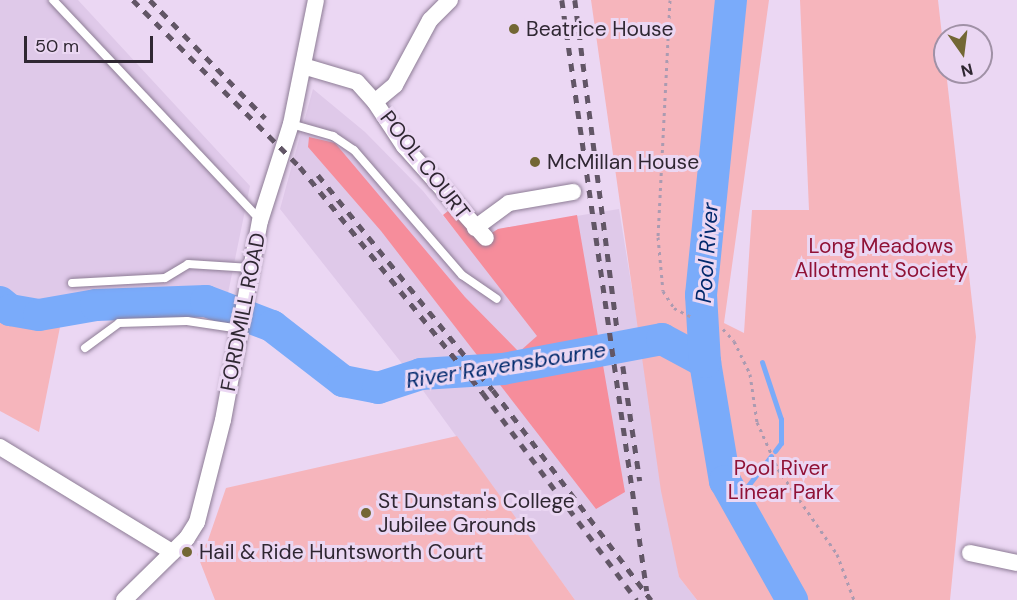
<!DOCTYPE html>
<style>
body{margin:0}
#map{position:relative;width:1017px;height:600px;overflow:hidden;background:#ebd7f3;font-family:"DM Sans",sans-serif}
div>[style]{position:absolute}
.built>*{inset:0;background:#dfc9e9}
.green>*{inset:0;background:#f6b5bc}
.forest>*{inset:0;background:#f68d9b}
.stream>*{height:5px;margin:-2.5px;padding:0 2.5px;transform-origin:2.5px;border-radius:2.5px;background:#7aabfa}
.river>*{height:32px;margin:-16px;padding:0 16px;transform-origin:16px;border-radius:16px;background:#7aabfa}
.path>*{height:3px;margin-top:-1.5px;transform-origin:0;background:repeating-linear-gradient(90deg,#ab9bb1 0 3px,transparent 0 7.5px)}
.roads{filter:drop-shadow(0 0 2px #8d7c95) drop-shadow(0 0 2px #8d7c95)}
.service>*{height:8px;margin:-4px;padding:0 4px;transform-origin:4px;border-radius:4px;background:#fff}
.minor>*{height:16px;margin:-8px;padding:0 8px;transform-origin:8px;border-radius:8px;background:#fff}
.rail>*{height:4.5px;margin-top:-2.25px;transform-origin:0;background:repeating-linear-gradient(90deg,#625666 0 8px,transparent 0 16px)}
.dots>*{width:16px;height:16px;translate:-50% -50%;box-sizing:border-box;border:3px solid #ebd7f3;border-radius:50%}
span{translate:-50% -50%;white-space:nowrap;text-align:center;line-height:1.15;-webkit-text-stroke:6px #ebd7f3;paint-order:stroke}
.poi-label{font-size:21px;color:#2f2732}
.left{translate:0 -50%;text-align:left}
.street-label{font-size:21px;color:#2f2732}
.park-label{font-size:21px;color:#901236}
.water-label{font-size:22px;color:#00296c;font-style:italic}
.north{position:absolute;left:933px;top:24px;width:60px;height:60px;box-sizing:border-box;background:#ebd7f3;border:2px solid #a091a6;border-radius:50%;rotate:166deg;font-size:16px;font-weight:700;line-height:24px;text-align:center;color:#2f2732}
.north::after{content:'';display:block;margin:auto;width:21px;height:27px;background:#736734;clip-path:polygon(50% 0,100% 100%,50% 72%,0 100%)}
.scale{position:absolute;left:24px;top:36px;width:129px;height:27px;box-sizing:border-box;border:3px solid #2f2732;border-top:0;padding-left:8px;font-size:18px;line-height:21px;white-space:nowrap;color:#2f2732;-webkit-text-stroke:4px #ebd7f3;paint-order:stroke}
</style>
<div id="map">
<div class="built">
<div style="clip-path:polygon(0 0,78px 0,250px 186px,226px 303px,207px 297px,26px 307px,0 296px)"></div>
<div style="clip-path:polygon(313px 89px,365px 132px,423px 191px,471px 250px,498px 229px,619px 209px,679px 577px,697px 600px,575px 600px,419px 385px,280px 209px)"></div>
</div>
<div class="green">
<div style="clip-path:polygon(591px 0,769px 0,724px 323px,744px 333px,752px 210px,809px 210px,800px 0,938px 0,976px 337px,950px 600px,697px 600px,679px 577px,661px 491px)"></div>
<div style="clip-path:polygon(0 310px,19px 317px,62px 317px,39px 432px,0 411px)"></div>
<div style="clip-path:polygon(457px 436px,575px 600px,215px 600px,197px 554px,207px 543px,226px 488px)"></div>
</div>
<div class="forest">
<div style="clip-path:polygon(309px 137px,335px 143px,465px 297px,519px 352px,537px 336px,443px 215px,448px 211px,484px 238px,498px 229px,577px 215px,625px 492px,596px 509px,381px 231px,308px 147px)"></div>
</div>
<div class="stream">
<div style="left:762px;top:362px;width:60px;rotate:71.6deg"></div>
<div style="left:781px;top:419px;width:24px;rotate:90deg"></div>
<div style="left:781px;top:443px;width:10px;rotate:127deg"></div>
<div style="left:736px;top:501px;width:57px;rotate:-52.1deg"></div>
</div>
<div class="river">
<div style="left:0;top:302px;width:13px;rotate:39deg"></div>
<div style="left:10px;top:310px;width:29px;rotate:10deg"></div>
<div style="left:39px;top:315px;width:58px;rotate:-10deg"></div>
<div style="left:96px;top:305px;width:110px;rotate:-2.1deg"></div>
<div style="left:206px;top:301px;width:71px;rotate:20.7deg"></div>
<div style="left:272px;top:326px;width:90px;rotate:37.8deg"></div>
<div style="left:343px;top:381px;width:36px;rotate:11deg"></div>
<div style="left:378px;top:388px;width:45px;rotate:-18deg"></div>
<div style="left:421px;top:374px;width:82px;rotate:-3.5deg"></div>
<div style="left:503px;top:369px;width:162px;rotate:-10.7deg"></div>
<div style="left:662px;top:339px;width:49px;rotate:28.1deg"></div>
<div style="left:705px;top:362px;width:121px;rotate:80.5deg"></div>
<div style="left:725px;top:481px;width:137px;rotate:60.6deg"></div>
<div style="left:705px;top:362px;width:67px;rotate:-93.4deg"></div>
<div style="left:701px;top:295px;width:297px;rotate:-84.2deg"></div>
</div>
<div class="path">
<div style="left:670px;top:0;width:237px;rotate:92.9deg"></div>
<div style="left:658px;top:237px;width:54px;rotate:84.7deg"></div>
<div style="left:663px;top:291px;width:20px;rotate:57deg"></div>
<div style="left:674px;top:308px;width:22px;rotate:27deg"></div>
<div style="left:723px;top:329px;width:16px;rotate:47deg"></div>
<div style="left:734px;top:341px;width:37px;rotate:64deg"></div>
<div style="left:750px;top:374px;width:49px;rotate:81.7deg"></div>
<div style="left:757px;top:422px;width:51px;rotate:65.9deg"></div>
<div style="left:778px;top:469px;width:103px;rotate:55.2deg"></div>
<div style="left:837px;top:554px;width:49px;rotate:69.7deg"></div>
</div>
<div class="roads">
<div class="service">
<div style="left:53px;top:0;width:302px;rotate:46.7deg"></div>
<div style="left:291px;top:124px;width:44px;rotate:15.9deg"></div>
<div style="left:333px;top:136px;width:25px;rotate:34deg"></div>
<div style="left:354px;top:150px;width:165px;rotate:49.2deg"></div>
<div style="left:462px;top:275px;width:42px;rotate:34.4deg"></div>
<div style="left:72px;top:283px;width:93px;rotate:-3.1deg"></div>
<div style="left:165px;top:278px;width:27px;rotate:-31deg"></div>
<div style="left:188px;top:264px;width:63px;rotate:3.6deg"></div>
<div style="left:85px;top:348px;width:42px;rotate:-36.3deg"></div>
<div style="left:119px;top:323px;width:68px;rotate:-1.7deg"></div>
<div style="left:187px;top:321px;width:54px;rotate:8.6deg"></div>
</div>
<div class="minor">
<div style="left:450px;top:0;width:28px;rotate:135deg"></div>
<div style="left:430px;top:20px;width:74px;rotate:118.3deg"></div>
<div style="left:395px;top:85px;width:26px;rotate:140deg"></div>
<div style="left:375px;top:102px;width:53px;rotate:56.6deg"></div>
<div style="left:404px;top:146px;width:123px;rotate:48.3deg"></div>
<div style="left:303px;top:66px;width:56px;rotate:16.5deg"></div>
<div style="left:357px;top:82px;width:27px;rotate:48deg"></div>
<div style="left:475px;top:228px;width:42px;rotate:-36.3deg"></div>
<div style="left:509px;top:203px;width:65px;rotate:-9.8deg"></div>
<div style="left:0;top:447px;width:202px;rotate:31.4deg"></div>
<div style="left:970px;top:553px;width:48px;rotate:12deg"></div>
<div style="left:124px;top:600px;width:88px;rotate:-44.5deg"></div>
<div style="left:187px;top:538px;width:19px;rotate:-58deg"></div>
<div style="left:197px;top:522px;width:105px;rotate:-75.7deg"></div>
<div style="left:223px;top:420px;width:202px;rotate:-79.5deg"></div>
<div style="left:260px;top:221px;width:102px;rotate:-72.3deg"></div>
<div style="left:291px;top:124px;width:126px;rotate:-78.6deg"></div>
</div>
</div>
<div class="rail">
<div style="left:133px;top:0;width:236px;rotate:45deg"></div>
<div style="left:300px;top:167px;width:291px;rotate:51deg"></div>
<div style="left:483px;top:393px;width:258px;rotate:53.4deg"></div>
<div style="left:150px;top:0;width:165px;rotate:45.7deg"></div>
<div style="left:562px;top:0;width:597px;rotate:81.82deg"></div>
<div style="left:575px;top:0;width:330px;rotate:82.7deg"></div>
<div style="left:318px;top:175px;width:277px;rotate:50.9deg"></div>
<div style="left:493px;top:390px;width:263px;rotate:53deg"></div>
<div style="left:623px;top:366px;width:116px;rotate:81.6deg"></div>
</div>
<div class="dots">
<div style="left:514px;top:29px;background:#736734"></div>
<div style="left:535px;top:162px;background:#736734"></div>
<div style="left:366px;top:513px;background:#736734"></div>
<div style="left:187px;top:552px;background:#736734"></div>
</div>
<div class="poi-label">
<span class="left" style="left:526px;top:29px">Beatrice House</span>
<span class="left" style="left:547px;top:162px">McMillan House</span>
<span class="left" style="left:378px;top:513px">St Dunstan's College<br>Jubilee Grounds</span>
<span class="left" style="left:199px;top:552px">Hail &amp; Ride Huntsworth Court</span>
</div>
<div class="street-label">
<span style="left:425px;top:165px;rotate:52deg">POOL COURT</span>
<span style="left:243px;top:312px;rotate:-79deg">FORDMILL ROAD</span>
</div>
<div class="park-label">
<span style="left:881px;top:258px">Long Meadows<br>Allotment Society</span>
<span style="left:781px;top:480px">Pool River<br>Linear Park</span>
</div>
<div class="water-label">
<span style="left:707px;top:253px;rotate:-86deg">Pool River</span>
<span style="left:506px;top:365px;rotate:-9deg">River Ravensbourne</span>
</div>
<div class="north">N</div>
<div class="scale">50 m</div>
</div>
